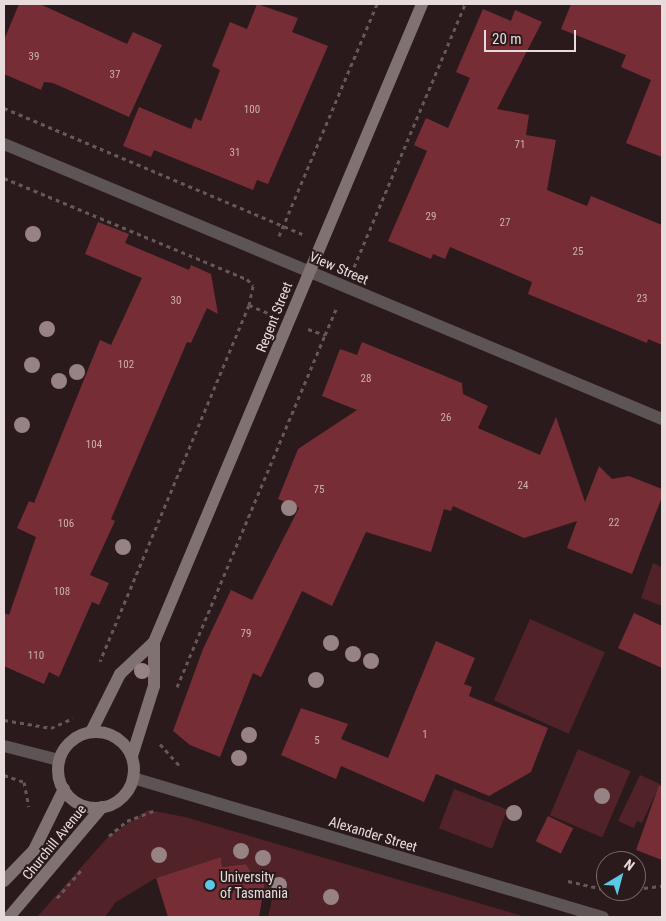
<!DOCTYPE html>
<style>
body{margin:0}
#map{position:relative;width:666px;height:921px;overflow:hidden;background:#2a1a1b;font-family:"Roboto Condensed",sans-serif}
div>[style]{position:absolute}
.green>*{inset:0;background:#512227;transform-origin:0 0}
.building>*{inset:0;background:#772d36;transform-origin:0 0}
.path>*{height:3px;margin-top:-1.5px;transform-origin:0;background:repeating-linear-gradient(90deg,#665758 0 4px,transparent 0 8px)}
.street>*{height:12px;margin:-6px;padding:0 6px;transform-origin:6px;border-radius:6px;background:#5d5455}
.secondary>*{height:12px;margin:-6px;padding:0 6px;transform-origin:6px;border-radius:6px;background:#807273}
.secondary>.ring{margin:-6px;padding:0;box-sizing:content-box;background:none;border:12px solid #807273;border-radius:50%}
.trees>*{width:16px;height:16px;margin:-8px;border-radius:50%;background:#978284}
.dots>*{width:14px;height:14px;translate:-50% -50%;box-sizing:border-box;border:2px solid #2a1a1b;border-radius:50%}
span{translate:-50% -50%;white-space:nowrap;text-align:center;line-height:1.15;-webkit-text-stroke:4px #2a1a1b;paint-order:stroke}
.number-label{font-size:11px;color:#cbb0b2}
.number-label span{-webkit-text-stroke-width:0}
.street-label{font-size:14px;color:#e7dbdb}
.poi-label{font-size:14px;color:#e7dbdb}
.left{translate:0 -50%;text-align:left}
.frame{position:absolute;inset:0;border:5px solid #e7dbdb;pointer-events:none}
.north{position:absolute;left:596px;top:851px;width:50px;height:50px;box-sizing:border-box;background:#2a1a1b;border:1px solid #766768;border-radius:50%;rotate:37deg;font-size:14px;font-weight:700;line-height:20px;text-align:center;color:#e7dbdb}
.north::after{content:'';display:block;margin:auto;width:18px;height:22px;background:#5ac8e6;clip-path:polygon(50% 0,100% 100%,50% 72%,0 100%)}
.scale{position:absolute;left:484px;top:30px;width:92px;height:22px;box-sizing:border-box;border:2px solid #e7dbdb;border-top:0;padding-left:6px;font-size:15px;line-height:18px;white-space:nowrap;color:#e7dbdb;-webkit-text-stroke:4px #2a1a1b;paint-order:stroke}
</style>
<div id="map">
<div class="green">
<div style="clip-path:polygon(653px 563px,662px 567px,662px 606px,641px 598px)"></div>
<div style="left:530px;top:619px;width:82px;height:89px;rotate:24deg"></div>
<div style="left:578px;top:749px;width:57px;height:72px;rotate:23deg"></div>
<div style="clip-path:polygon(640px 775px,660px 784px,642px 823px,637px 821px,634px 828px,618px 821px)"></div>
<div style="left:454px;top:789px;width:57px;height:42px;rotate:21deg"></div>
<div style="clip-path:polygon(148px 810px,185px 817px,526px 917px,268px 917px,272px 899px,263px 897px,266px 876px,252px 874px,246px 864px,222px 867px,221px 857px,156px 878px,116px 902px,105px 917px,37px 917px,108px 837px)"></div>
</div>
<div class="building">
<div style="clip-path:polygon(19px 4px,40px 4px,127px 44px,133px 32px,162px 45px,129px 117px,53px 83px,44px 82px,41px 90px,4px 74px,4px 40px)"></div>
<div style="clip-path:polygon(257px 4px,298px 18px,292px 32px,328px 46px,268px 184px,257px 180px,253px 190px,154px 150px,151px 157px,123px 146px,139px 107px,191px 129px,195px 118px,201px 121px,220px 70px,212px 66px,230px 22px,247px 29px)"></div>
<div style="clip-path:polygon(571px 4px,662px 4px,662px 157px,626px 143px,651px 80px,621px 67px,626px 55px,561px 29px)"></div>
<div style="clip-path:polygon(483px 9px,511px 21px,515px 10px,542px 22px,497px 109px,529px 115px,526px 135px,556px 140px,547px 190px,587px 206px,591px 196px,662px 225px,662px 345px,648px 339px,647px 343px,528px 294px,532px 282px,450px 247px,445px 259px,433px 254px,431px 259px,388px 241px,427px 151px,414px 145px,426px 118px,448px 128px,470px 78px,456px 72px)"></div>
<div style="clip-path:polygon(98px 222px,129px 234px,125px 243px,189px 270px,191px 265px,211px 274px,218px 314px,207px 308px,191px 343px,187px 342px,111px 519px,115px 521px,90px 575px,109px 583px,99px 605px,92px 602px,59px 677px,49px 672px,44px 684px,4px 666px,4px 613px,9px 615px,36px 537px,17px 528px,29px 501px,34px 503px,100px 340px,111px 345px,142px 278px,85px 254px)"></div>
<div style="clip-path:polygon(362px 342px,462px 383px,463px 394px,488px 406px,478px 428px,540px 455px,556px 417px,585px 502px,599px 466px,612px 479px,629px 476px,662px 489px,662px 497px,632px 574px,567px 548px,577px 521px,524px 538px,453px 506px,451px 511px,444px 509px,431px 552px,366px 532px,332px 606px,302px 591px,261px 677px,253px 673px,220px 757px,190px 745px,173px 731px,203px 649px,231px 590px,252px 600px,299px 508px,278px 499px,298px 449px,357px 410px,322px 396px,340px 349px,357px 355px)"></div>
<div style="clip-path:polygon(634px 613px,662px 626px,662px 668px,618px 648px)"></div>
<div style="clip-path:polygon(436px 641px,475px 658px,464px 684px,472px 687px,469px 696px,548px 728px,531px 772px,489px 796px,436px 774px,424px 802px,341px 766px,336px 779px,281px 755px,301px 708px,348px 724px,341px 739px,388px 758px)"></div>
<div style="clip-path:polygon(659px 785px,662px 786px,662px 860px,636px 850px)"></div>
<div style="left:548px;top:816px;width:28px;height:28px;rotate:26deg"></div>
<div style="clip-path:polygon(221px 857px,222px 867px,246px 864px,252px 874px,266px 876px,259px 917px,168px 917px,156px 878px)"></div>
</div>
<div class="path">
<div style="left:4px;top:108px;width:324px;rotate:22.9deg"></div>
<div style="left:4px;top:178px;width:263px;rotate:22.6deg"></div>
<div style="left:247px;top:279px;width:9px;rotate:49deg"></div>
<div style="left:253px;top:286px;width:19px;rotate:102deg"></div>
<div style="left:249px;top:305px;width:386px;rotate:112.7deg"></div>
<div style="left:279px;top:236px;width:252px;rotate:-67.1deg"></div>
<div style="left:354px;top:267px;width:285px;rotate:-67.1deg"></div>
<div style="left:249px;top:305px;width:23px;rotate:23deg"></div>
<div style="left:308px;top:329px;width:18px;rotate:19deg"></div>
<div style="left:325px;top:335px;width:30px;rotate:-67deg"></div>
<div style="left:177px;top:687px;width:382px;rotate:-67.2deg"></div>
<div style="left:4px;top:720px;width:48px;rotate:9.7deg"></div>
<div style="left:51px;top:728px;width:24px;rotate:-24deg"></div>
<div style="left:160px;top:744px;width:31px;rotate:48deg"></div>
<div style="left:4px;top:775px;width:21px;rotate:19deg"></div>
<div style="left:24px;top:782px;width:25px;rotate:79deg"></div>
<div style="left:109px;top:836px;width:23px;rotate:-40deg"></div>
<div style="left:127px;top:821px;width:31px;rotate:-21deg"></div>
<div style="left:568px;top:881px;width:39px;rotate:13deg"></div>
<div style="left:636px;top:889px;width:26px;rotate:-7deg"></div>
<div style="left:57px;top:898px;width:37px;rotate:-49deg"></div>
</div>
<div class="street">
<div style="left:4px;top:144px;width:713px;rotate:22.68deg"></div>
<div style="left:4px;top:746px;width:57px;rotate:14.3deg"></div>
<div style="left:133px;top:778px;width:490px;rotate:16.5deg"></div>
</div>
<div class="secondary">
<div style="left:91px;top:732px;width:65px;rotate:-63.4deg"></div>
<div style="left:120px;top:674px;width:47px;rotate:-43.3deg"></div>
<div class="ring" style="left:58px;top:732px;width:64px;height:64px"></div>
<div style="left:132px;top:756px;width:73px;rotate:-72.6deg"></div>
<div style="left:154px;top:686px;width:44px;rotate:-90deg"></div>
<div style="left:154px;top:642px;width:692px;rotate:-67.21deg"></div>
<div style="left:4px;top:881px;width:43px;rotate:-45.9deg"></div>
<div style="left:34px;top:850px;width:68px;rotate:-63.8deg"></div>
<div style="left:9px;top:917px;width:144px;rotate:-49.8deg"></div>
</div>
<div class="trees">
<div style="left:33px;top:234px"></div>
<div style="left:47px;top:329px"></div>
<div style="left:32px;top:365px"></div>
<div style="left:77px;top:372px"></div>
<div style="left:59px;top:381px"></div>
<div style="left:22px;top:425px"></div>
<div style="left:289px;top:508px"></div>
<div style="left:123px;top:547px"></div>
<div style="left:331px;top:643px"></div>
<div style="left:353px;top:654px"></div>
<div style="left:371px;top:661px"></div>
<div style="left:142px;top:671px"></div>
<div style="left:316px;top:680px"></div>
<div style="left:249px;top:735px"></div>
<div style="left:239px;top:758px"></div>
<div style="left:602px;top:796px"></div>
<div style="left:514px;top:813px"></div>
<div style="left:241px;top:851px"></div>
<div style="left:159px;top:855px"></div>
<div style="left:263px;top:858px"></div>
<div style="left:279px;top:885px"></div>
<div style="left:331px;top:897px"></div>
</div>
<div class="dots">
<div style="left:210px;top:885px;background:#5ac8e6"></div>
</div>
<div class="number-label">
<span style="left:34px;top:57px">39</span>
<span style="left:115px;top:75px">37</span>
<span style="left:252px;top:110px">100</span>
<span style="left:520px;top:145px">71</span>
<span style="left:235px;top:153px">31</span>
<span style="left:431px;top:217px">29</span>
<span style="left:505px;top:223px">27</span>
<span style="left:578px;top:252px">25</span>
<span style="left:642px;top:299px">23</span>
<span style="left:176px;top:301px">30</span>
<span style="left:126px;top:365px">102</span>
<span style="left:366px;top:379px">28</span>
<span style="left:446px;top:418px">26</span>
<span style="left:94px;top:445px">104</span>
<span style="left:523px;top:486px">24</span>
<span style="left:319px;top:490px">75</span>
<span style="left:614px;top:523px">22</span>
<span style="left:66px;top:524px">106</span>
<span style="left:62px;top:592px">108</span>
<span style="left:246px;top:634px">79</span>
<span style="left:36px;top:656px">110</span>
<span style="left:425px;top:735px">1</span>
<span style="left:317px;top:741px">5</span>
</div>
<div class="street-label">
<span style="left:339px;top:268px;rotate:23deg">View Street</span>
<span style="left:274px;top:317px;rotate:-68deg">Regent Street</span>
<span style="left:373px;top:834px;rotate:17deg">Alexander Street</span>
<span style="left:54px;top:842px;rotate:-51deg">Churchill Avenue</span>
</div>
<div class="poi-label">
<span class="left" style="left:220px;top:885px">University<br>of Tasmania</span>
</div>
<div class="frame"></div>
<div class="north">N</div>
<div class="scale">20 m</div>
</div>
